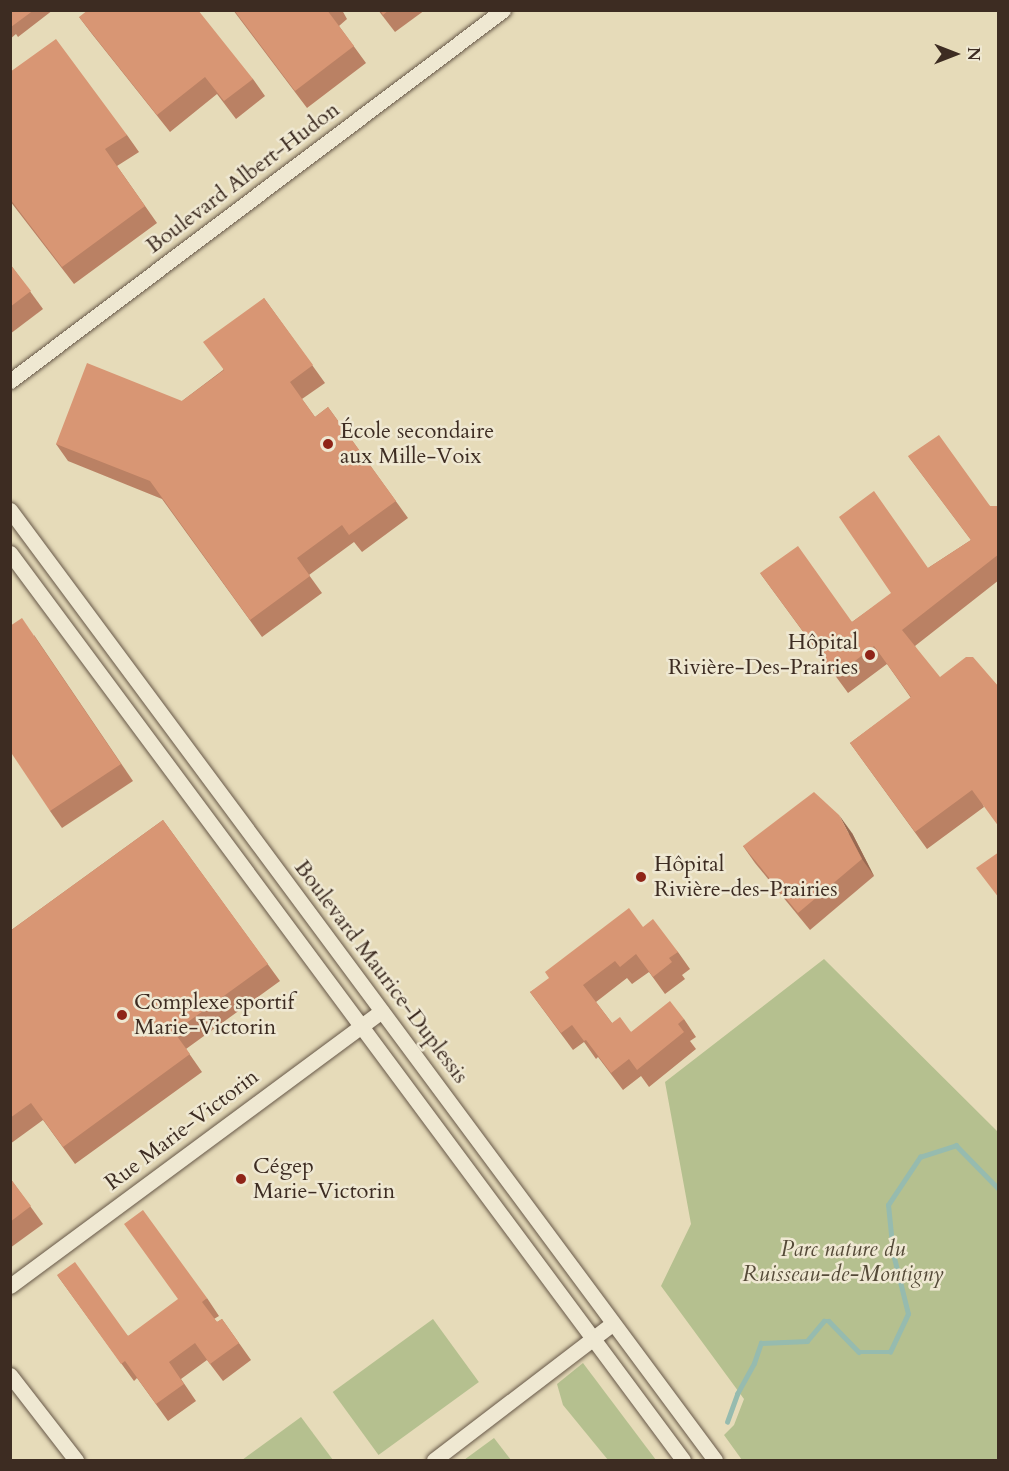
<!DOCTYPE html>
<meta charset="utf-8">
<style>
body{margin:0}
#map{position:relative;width:1009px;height:1471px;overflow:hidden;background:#e6dbb9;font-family:Cardo,serif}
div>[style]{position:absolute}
.green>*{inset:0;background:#b5c08f;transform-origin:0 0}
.stream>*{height:4.5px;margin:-2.25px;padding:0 2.25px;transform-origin:2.25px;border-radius:2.25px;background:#96bbaf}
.roads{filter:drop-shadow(0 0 2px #675848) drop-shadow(0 0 2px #675848)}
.minor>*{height:15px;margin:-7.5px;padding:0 7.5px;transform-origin:7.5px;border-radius:7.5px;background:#efe8d2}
.wall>*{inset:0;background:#ba8164}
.shaded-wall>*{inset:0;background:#976951}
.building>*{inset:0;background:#d89674}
.dots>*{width:16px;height:16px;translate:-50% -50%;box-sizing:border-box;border:3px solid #efe8d2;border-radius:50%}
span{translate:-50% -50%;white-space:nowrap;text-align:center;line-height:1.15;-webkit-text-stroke:5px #efe8d2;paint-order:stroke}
.street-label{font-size:22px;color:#3d2c22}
.poi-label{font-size:22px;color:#3d2c22}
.left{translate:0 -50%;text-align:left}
.right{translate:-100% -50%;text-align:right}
.park-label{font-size:22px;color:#554a38;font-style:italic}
.frame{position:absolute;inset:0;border:12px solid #3d2c22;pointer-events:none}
.north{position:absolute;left:925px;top:24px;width:60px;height:60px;-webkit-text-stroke:4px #efe8d2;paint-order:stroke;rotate:90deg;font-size:16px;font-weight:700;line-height:24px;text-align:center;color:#3d2c22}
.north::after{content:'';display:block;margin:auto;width:21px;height:27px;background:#3d2c22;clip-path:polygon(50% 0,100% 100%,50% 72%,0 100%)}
</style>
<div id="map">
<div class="green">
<div style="clip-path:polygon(824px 959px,998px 1132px,998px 1460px,742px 1460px,724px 1435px,734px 1425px,744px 1399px,661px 1286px,691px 1224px,665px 1082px)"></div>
<div style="left:433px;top:1319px;width:78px;height:124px;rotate:54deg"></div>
<div style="clip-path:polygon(583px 1363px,656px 1460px,608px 1460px,563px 1405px,557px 1384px)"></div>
<div style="clip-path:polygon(301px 1417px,333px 1460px,242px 1460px)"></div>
<div style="clip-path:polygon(494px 1438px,511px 1460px,464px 1460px)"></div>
</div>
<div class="stream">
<div style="left:727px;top:1422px;width:30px;rotate:-70deg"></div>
<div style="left:737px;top:1394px;width:35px;rotate:-61deg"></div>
<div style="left:754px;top:1363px;width:21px;rotate:-71deg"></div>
<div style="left:761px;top:1343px;width:46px;rotate:-2.5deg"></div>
<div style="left:807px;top:1341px;width:26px;rotate:-50deg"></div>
<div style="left:824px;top:1321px;width:5px"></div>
<div style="left:829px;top:1321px;width:43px;rotate:45.9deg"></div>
<div style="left:859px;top:1352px;width:31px"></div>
<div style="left:890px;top:1352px;width:42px;rotate:-64.7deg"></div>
<div style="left:908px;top:1314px;width:62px;rotate:-104deg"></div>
<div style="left:893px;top:1254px;width:49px;rotate:-95.8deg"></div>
<div style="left:888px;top:1205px;width:58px;rotate:-56.3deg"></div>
<div style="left:920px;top:1157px;width:38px;rotate:-18deg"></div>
<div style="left:956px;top:1145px;width:60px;rotate:45.7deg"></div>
</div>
<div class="roads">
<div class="minor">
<div style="left:10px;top:381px;width:617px;rotate:-36.96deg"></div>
<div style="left:10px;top:510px;width:1183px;rotate:53.42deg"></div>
<div style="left:10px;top:553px;width:1129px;rotate:53.42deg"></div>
<div style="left:10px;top:1286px;width:462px;rotate:-36.5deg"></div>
<div style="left:10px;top:1375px;width:108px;rotate:52.2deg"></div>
<div style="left:434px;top:1460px;width:224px;rotate:-37.4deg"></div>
</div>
</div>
<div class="wall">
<div style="clip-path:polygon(10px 10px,53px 10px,18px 37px,16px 34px,10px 39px)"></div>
<div style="clip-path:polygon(233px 10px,342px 10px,347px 19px,339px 26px,366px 63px,307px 108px)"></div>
<div style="clip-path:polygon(378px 10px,425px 10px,395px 32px)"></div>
<div style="clip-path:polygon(79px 17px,253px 79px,265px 96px,236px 119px,217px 94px,170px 132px,92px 34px)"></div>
<div style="clip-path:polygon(10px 72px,127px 135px,139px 152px,117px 166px,157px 223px,74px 284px,10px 201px)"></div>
<div style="clip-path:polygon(10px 264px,43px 309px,10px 334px)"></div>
<div style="clip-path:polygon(264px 298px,325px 383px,302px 399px,315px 417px,328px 407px,408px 518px,362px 552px,354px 542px,309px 575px,322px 593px,262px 637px,162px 499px,68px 461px,56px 444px,182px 401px,223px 370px)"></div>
<div style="clip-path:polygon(908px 456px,990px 506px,999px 506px,999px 580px,915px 646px,984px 807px,927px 849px,850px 743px,911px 698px,887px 664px,848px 693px,760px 573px,852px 622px,928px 568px,971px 540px)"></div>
<div style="clip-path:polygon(34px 635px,133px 781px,62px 828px,50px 811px)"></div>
<div style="clip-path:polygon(163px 820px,280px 981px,186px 1049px,202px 1072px,75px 1164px,43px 1120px,10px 1144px,10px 931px)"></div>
<div style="clip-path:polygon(852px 833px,874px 876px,810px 930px,755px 863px,743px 846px)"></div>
<div style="clip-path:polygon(643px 927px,678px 952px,690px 969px,682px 975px,685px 979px,665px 994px,649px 972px,632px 984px,627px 978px,596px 1002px,612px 1023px,631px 1032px,684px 1019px,696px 1037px,690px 1041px,696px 1049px,649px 1087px,641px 1076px,623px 1090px,598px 1057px,596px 1059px,584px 1042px,573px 1050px,530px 992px)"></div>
<div style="clip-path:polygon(10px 1178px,43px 1224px,10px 1248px)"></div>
<div style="clip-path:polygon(57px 1275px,128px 1336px,207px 1298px,219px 1316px,214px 1319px,217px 1322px,222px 1319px,251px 1360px,223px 1381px,207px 1360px,181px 1379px,196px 1401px,168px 1421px,137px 1378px,134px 1381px)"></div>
</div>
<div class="shaded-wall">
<div style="clip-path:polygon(839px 815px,852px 833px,874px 876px,862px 859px)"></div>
</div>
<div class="building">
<div style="clip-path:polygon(10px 10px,34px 10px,11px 27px,10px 26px)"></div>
<div style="clip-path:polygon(88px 10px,198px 10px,253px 79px,224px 101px,205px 77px,157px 115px,79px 17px)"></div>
<div style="clip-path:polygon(234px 10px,327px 10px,354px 46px,295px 91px)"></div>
<div style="clip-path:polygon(380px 10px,389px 10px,383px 15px)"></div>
<div style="clip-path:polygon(56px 39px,127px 135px,105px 149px,145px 206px,62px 267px,10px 199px,10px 72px)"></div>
<div style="clip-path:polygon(10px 264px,31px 291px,10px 307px)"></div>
<div style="clip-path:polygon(264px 298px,313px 365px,290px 382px,315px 417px,328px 407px,396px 501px,349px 535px,342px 525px,297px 558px,310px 576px,250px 620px,150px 481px,56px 444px,87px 363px,182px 401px,224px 370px,203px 342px)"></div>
<div style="clip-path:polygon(939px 435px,990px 506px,999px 506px,999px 554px,902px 630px,940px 677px,966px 657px,973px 657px,999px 687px,999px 827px,972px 790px,915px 832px,850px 743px,911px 697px,874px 646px,836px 676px,760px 573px,798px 546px,852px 622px,891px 593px,839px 517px,874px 491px,928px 568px,971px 540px,908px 456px)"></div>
<div style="clip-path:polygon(22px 618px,121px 764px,50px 811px,10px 751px,10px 626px)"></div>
<div style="clip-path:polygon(814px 792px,839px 815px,862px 859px,798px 913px,743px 846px)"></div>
<div style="clip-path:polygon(163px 820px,268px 964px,174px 1032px,190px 1054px,63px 1147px,31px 1103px,10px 1118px,10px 931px)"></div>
<div style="clip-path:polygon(999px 852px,999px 898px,976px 868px)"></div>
<div style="clip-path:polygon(629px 908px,643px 927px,653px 919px,678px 952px,669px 958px,672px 962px,653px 977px,636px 954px,620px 967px,615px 961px,583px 985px,612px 1023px,620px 1017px,631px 1032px,670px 1001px,684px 1019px,678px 1024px,684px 1032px,637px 1070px,629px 1059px,611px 1073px,586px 1040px,584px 1041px,572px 1025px,561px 1033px,530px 992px,549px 978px,545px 972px)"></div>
<div style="clip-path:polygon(10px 1178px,31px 1206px,10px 1222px)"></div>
<div style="clip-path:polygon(143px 1210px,207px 1298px,202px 1302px,217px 1322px,222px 1319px,239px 1343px,210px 1364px,195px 1343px,169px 1362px,184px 1384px,156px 1404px,125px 1361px,121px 1364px,57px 1275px,75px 1262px,128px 1336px,178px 1299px,124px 1224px)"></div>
</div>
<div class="dots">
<div style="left:328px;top:444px;background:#8f2418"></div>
<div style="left:870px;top:655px;background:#8f2418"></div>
<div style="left:641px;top:877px;background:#8f2418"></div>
<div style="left:122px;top:1015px;background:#8f2418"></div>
<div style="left:241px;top:1179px;background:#8f2418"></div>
</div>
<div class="street-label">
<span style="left:243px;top:178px;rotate:-37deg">Boulevard Albert-Hudon</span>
<span style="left:381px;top:972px;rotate:53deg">Boulevard Maurice-Duplessis</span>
<span style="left:182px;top:1130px;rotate:-37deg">Rue Marie-Victorin</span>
</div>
<div class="poi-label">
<span class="left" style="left:340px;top:444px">École secondaire<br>aux Mille-Voix</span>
<span class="right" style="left:858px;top:655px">Hôpital<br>Rivière-Des-Prairies</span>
<span class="left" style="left:654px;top:877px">Hôpital<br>Rivière-des-Prairies</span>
<span class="left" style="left:134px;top:1015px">Complexe sportif<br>Marie-Victorin</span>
<span class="left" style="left:253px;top:1179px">Cégep<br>Marie-Victorin</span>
</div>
<div class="park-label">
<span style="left:843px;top:1262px">Parc nature du<br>Ruisseau-de-Montigny</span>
</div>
<div class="frame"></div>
<div class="north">N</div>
</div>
